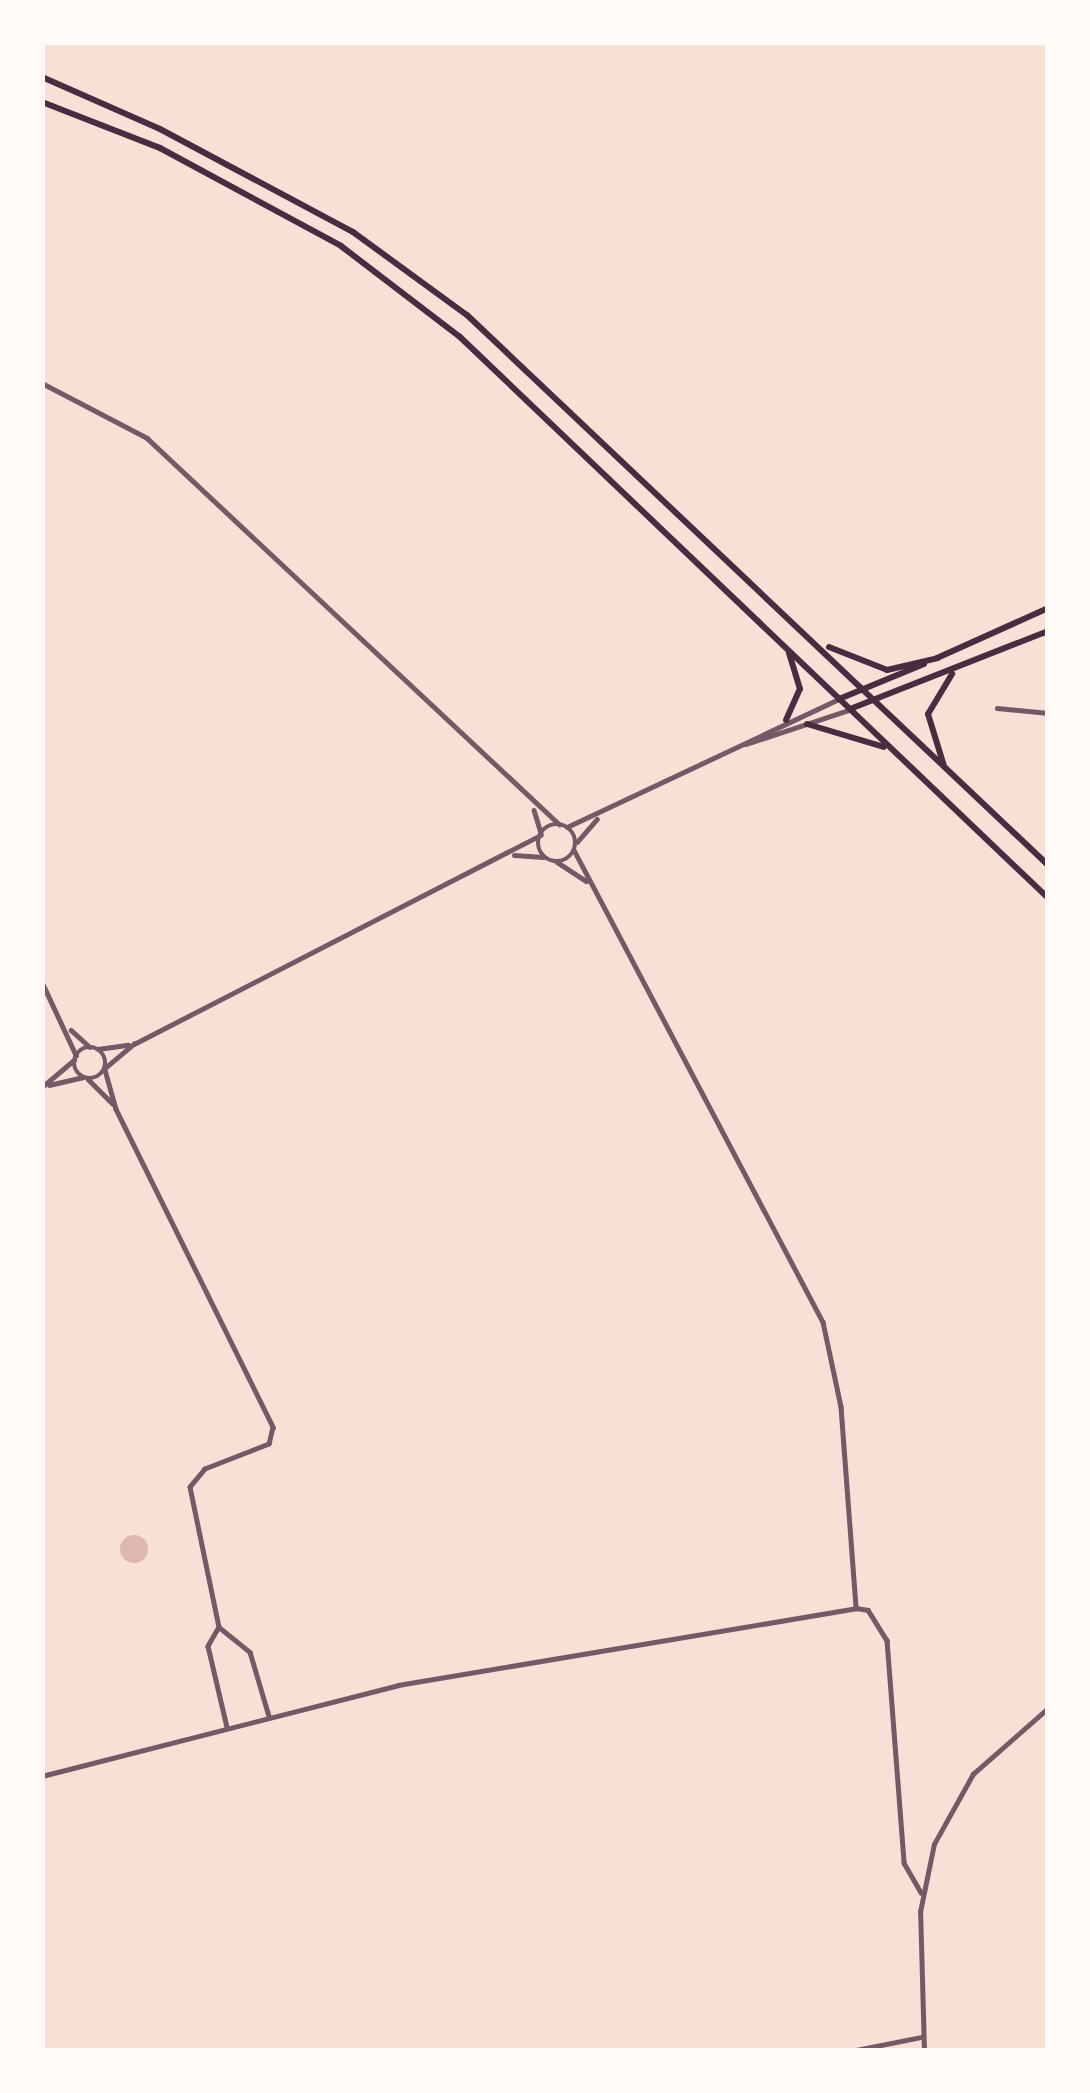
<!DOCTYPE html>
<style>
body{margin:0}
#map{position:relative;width:1090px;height:2093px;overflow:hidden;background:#f7e1d7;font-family:"Fira Sans",sans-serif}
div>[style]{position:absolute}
.water>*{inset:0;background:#dcb8b0}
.round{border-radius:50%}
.minor>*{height:4.5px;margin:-2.25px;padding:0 2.25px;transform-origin:2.25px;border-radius:2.25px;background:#755966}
.tertiary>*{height:4.5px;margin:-2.25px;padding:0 2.25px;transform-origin:2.25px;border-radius:2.25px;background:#755966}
.tertiary>.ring{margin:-2.25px;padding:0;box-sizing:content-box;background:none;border:4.5px solid #755966;border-radius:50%}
.secondary>*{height:6px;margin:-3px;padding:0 3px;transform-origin:3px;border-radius:3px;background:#4a2c40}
.trunk>*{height:6px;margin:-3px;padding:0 3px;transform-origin:3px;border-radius:3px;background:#4a2c40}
span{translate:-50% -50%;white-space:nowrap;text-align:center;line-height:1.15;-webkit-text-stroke:12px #fffaf5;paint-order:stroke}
.frame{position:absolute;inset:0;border:45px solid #fffaf5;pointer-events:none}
</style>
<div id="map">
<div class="water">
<div class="round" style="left:120px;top:1535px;width:28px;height:28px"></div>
</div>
<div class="minor">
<div style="left:42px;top:383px;width:119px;rotate:27.6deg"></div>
<div style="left:147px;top:438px;width:565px;rotate:43.13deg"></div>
<div style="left:997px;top:708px;width:51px;rotate:5.6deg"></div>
<div style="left:534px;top:810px;width:24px;rotate:73deg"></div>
<div style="left:574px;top:850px;width:534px;rotate:62.19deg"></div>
<div style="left:823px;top:1322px;width:87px;rotate:78deg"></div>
<div style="left:841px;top:1407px;width:202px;rotate:85.7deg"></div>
<div style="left:557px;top:862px;width:35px;rotate:33deg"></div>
<div style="left:42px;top:982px;width:81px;rotate:65deg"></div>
<div style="left:71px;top:1030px;width:25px;rotate:42deg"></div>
<div style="left:105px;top:1070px;width:41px;rotate:74.2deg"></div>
<div style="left:116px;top:1109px;width:355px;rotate:63.7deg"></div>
<div style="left:273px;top:1427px;width:17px;rotate:103deg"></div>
<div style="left:269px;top:1444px;width:69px;rotate:158.7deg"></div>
<div style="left:205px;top:1469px;width:23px;rotate:130deg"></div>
<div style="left:190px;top:1487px;width:143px;rotate:78.3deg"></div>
<div style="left:88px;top:1079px;width:35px;rotate:45deg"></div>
<div style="left:49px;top:1085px;width:35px;rotate:-13deg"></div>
<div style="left:42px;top:1087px;width:42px;rotate:-40.2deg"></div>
<div style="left:856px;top:1608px;width:12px;rotate:9deg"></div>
<div style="left:868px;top:1610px;width:36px;rotate:58deg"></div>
<div style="left:887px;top:1640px;width:224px;rotate:85.6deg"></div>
<div style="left:904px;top:1863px;width:34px;rotate:60deg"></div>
<div style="left:219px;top:1627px;width:40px;rotate:39deg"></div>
<div style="left:250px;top:1652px;width:67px;rotate:73.5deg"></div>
<div style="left:219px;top:1627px;width:22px;rotate:120deg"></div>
<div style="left:208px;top:1646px;width:83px;rotate:76.8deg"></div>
<div style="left:42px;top:1776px;width:367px;rotate:-14.3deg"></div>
<div style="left:398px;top:1685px;width:464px;rotate:-9.5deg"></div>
<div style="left:851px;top:2051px;width:72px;rotate:-11.2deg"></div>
<div style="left:924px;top:2051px;width:139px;rotate:-91.6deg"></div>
<div style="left:920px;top:1912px;width:69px;rotate:-78.4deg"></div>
<div style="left:934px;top:1844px;width:80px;rotate:-60.9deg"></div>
<div style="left:973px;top:1774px;width:100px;rotate:-41.3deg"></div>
</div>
<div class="tertiary">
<div style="left:746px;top:744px;width:108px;rotate:-18.3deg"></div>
<div class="ring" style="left:538px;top:824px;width:33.5px;height:33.5px"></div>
<div style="left:567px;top:827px;width:301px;rotate:-25.2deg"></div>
<div style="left:577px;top:842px;width:30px;rotate:-49deg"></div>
<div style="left:514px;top:855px;width:29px;rotate:4deg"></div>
<div class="ring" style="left:74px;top:1047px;width:27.5px;height:27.5px"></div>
<div style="left:98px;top:1049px;width:30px;rotate:-8deg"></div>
<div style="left:105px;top:1068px;width:38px;rotate:-40deg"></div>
<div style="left:134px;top:1044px;width:457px;rotate:-27.2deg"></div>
</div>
<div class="secondary">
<div style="left:937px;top:658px;width:122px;rotate:-24.2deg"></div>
<div style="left:839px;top:699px;width:92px;rotate:-22.4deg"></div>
<div style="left:850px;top:709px;width:213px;rotate:-21.5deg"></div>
</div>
<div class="trunk">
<div style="left:42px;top:77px;width:129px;rotate:23.8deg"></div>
<div style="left:160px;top:129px;width:219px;rotate:28.1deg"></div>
<div style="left:353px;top:232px;width:141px;rotate:36.1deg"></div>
<div style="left:467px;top:315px;width:800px;rotate:43.43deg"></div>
<div style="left:42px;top:102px;width:127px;rotate:21.3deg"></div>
<div style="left:160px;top:148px;width:206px;rotate:28.4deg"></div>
<div style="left:341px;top:246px;width:150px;rotate:37.4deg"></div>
<div style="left:460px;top:337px;width:813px;rotate:43.65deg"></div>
<div style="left:829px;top:647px;width:62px;rotate:21.6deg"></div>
<div style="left:887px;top:670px;width:52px;rotate:-13.2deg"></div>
<div style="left:786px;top:720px;width:34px;rotate:-66deg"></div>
<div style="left:800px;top:689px;width:38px;rotate:-107deg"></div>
<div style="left:807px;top:724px;width:80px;rotate:16.6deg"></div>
<div style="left:944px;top:766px;width:54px;rotate:-107.1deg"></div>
<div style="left:928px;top:714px;width:47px;rotate:-59deg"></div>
</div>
<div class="frame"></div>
</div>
